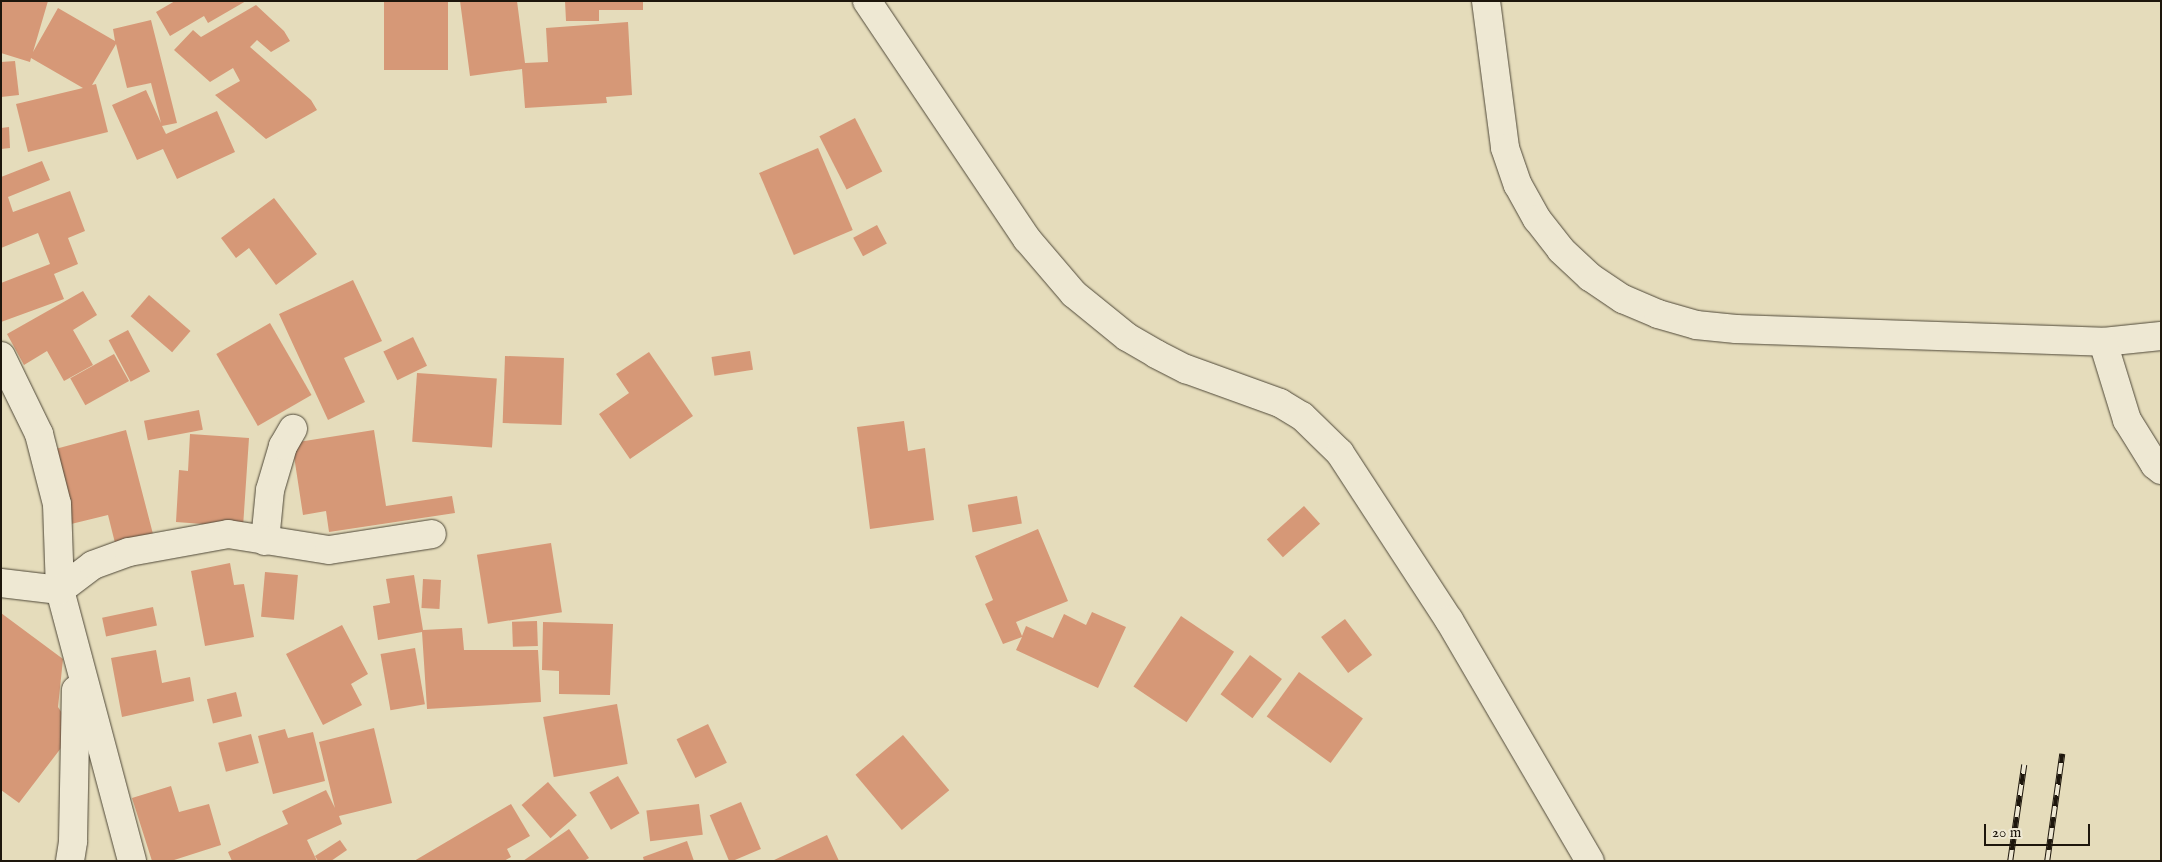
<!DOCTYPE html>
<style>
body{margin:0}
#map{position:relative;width:2162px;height:862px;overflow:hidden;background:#e5dcbb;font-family:"IM FELL English",serif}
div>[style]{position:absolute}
.building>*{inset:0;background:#d69877;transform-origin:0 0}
.roads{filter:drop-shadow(0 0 1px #4f4838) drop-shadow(0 0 1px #4f4838)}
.minor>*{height:28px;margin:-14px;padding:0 14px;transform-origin:14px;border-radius:14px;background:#eee8d3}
.rail>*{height:5.5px;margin-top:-2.75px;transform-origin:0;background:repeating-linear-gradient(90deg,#eee8d3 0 11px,#1d160c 0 22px);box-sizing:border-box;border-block:1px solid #1d160c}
span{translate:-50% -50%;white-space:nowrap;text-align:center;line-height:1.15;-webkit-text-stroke:4.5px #eee8d3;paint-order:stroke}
.frame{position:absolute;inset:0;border:2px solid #1d160c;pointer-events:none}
.scale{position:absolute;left:1984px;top:824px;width:106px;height:22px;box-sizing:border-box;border:2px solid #1d160c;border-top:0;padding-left:6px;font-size:15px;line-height:18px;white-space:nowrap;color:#1d160c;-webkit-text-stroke:4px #eee8d3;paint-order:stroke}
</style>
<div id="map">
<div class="building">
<div style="clip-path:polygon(1px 1px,48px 1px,33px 52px,58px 8px,115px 41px,113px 29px,151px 20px,177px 123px,162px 126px,166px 134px,217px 111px,235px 152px,177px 179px,163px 149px,137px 160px,112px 105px,146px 90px,161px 123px,151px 83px,127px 88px,116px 44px,92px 85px,96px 84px,108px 132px,28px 152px,16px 104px,83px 88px,31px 58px,30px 62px,1px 53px)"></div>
<div style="clip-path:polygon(175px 1px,246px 1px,208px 23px,204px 16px,170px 36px,156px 12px)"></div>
<div style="left:384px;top:1px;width:64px;height:69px"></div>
<div style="clip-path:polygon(460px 1px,517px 1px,525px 63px,548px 62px,546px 28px,628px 22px,632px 95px,606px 97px,607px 103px,525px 108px,522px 69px,470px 76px)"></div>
<div style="clip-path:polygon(565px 1px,643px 1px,643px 10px,599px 10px,599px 21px,566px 21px)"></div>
<div style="clip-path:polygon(256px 5px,284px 31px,290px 41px,271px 52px,257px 40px,250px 47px,311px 100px,317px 110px,266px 139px,215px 95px,240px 81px,233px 68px,210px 82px,174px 50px,193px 30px,201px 37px)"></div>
<div style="clip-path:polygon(15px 61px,19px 95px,1px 97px,1px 62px)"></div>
<div style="left:855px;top:118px;width:60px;height:40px;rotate:63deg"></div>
<div style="clip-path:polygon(9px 127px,10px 148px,1px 149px,1px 128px)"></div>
<div style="left:818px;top:148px;width:89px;height:64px;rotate:67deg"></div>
<div style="clip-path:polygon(42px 161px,50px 180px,8px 197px,13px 212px,70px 191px,85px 231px,68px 238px,78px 264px,54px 274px,64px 299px,1px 322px,1px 283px,50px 264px,38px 233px,1px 248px,1px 177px)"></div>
<div style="clip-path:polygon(274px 198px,317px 254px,276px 285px,249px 248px,236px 258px,221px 238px)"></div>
<div style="left:877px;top:225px;width:21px;height:27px;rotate:62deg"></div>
<div style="clip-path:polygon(353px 280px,382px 341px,344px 358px,365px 402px,328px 420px,279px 314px)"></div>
<div style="clip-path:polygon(83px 291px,97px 315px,73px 330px,93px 365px,64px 381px,47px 351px,24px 365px,7px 334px)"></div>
<div style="left:149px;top:295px;width:55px;height:28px;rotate:41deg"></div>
<div style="left:270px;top:323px;width:83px;height:62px;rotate:60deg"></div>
<div style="left:128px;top:330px;width:47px;height:22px;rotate:62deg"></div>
<div style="left:413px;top:337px;width:32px;height:33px;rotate:64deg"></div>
<div style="left:750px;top:351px;width:19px;height:39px;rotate:81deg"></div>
<div style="clip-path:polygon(649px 352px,693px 416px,630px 459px,599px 414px,629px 393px,616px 374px)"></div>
<div style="left:114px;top:354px;width:31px;height:50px;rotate:61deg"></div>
<div style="left:505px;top:356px;width:59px;height:67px;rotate:2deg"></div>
<div style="left:417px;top:373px;width:80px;height:69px;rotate:4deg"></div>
<div style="left:199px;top:410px;width:20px;height:56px;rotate:79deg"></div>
<div style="clip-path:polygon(904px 421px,908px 451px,925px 448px,934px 520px,870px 529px,857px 427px)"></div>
<div style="clip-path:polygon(126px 430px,153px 534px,115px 543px,108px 515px,67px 525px,48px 451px)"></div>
<div style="clip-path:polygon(374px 430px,386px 506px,452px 496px,455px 513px,329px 532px,326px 511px,303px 515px,292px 443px)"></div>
<div style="clip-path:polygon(190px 434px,249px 438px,243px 527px,176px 522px,179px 470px,188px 471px)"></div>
<div style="left:1017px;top:496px;width:28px;height:50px;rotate:80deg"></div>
<div style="left:1304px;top:506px;width:24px;height:50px;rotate:48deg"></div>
<div style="clip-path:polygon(1038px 529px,1068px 601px,1016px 622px,1022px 636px,1026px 626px,1053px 638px,1064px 614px,1086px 625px,1092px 612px,1126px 627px,1098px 688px,1016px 650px,1022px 637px,1003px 644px,985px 604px,993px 600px,975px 556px)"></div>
<div style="left:551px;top:543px;width:70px;height:75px;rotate:81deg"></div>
<div style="clip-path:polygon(230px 563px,234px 585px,244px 584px,254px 637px,205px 646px,191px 571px)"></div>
<div style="left:265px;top:572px;width:33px;height:45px;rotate:5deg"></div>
<div style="clip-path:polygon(414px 575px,423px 630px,462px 628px,464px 650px,538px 650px,541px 702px,427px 709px,422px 632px,378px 640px,373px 606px,390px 603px,386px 579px)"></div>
<div style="left:423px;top:579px;width:18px;height:29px;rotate:3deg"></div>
<div style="left:153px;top:607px;width:19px;height:52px;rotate:78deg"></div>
<div style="clip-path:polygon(1px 613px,63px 659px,58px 707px,74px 731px,19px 803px,1px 790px)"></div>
<div style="left:1181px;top:616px;width:64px;height:85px;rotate:34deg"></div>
<div style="left:1345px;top:619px;width:45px;height:30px;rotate:53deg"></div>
<div style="left:537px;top:621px;width:25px;height:25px;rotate:88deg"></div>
<div style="clip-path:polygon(543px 622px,613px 624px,610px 695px,559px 694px,559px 671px,542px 670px)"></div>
<div style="clip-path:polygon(342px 625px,368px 674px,351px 684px,362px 705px,323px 725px,286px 654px)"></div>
<div style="left:415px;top:648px;width:57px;height:35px;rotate:80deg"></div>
<div style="clip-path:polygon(156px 650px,162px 683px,190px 677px,194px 701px,122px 717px,111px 658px)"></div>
<div style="left:1250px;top:655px;width:40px;height:49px;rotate:37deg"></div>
<div style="left:1299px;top:672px;width:79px;height:55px;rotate:36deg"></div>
<div style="left:236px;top:692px;width:25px;height:30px;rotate:76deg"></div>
<div style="left:617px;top:704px;width:61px;height:75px;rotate:80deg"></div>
<div style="left:708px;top:724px;width:43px;height:35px;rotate:64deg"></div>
<div style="clip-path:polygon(374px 728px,392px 803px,339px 816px,342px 824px,307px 840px,317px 861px,232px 861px,228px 852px,288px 824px,282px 811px,326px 790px,335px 808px,319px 742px)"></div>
<div style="clip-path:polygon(285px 729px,288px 738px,313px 732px,325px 781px,273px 794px,258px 736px)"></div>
<div style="left:251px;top:734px;width:30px;height:34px;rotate:75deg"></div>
<div style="left:903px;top:735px;width:72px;height:62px;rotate:50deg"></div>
<div style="left:618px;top:776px;width:43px;height:33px;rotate:60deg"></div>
<div style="left:548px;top:782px;width:44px;height:35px;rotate:49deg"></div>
<div style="clip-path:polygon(171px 786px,179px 812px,209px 804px,221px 845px,171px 861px,152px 861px,132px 798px)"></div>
<div style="left:741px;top:802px;width:51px;height:34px;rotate:67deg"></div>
<div style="clip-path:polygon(511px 804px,530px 836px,507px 849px,511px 857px,504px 861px,414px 861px)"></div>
<div style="left:699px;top:804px;width:31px;height:53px;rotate:83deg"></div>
<div style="clip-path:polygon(569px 829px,589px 858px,584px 861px,523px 861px)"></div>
<div style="clip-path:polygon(827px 835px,839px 861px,772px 861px)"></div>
<div style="clip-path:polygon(340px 840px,347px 850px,331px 861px,318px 861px,315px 856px)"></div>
<div style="clip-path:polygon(687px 841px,694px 861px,644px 861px,643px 857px)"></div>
</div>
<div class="roads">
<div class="minor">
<div style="left:867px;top:1px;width:287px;rotate:56.1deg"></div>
<div style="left:1027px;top:239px;width:72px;rotate:49.5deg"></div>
<div style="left:1074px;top:294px;width:68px;rotate:39.1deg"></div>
<div style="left:1127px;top:337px;width:34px;rotate:30deg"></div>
<div style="left:1156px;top:354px;width:34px;rotate:27deg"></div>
<div style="left:1186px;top:369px;width:100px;rotate:19.9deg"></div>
<div style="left:1280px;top:403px;width:26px;rotate:31deg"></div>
<div style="left:1302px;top:416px;width:53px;rotate:44.2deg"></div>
<div style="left:1340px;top:453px;width:199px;rotate:56.9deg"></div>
<div style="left:1449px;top:620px;width:279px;rotate:59.7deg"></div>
<div style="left:1486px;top:1px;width:148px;rotate:82.6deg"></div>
<div style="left:1505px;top:148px;width:39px;rotate:71deg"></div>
<div style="left:1518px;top:185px;width:39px;rotate:61deg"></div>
<div style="left:1537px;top:219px;width:39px;rotate:52deg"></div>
<div style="left:1561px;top:250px;width:40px;rotate:43deg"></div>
<div style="left:1590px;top:277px;width:40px;rotate:34deg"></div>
<div style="left:1623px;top:299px;width:38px;rotate:23deg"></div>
<div style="left:1658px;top:314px;width:40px;rotate:16deg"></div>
<div style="left:1696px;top:325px;width:40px;rotate:5.7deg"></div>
<div style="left:1736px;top:329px;width:367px;rotate:2deg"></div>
<div style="left:2103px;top:342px;width:58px;rotate:-5.9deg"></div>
<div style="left:2103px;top:342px;width:82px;rotate:72.9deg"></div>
<div style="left:2127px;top:420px;width:53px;rotate:58.1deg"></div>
<div style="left:2155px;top:465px;width:8px;rotate:40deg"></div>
<div style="left:1px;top:356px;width:87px;rotate:64deg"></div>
<div style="left:39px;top:434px;width:72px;rotate:75.6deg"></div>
<div style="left:57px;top:504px;width:86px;rotate:88deg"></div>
<div style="left:60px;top:590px;width:280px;rotate:75.1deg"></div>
<div style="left:265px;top:541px;width:51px;rotate:-84.4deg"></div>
<div style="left:270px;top:490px;width:46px;rotate:-73.5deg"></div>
<div style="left:283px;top:446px;width:20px;rotate:-60deg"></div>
<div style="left:1px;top:583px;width:59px;rotate:6.8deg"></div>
<div style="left:60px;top:590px;width:41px;rotate:-37.1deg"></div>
<div style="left:93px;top:565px;width:38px;rotate:-20deg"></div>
<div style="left:129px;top:552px;width:101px;rotate:-10.3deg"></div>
<div style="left:228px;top:534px;width:102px;rotate:9deg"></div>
<div style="left:329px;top:550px;width:104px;rotate:-8.8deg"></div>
<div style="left:70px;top:861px;width:20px;rotate:-81deg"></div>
<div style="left:73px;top:841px;width:151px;rotate:-88.9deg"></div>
</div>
</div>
<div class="rail">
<div style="left:2010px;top:861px;width:97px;rotate:-81.7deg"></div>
<div style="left:2047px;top:861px;width:108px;rotate:-82deg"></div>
</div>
<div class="frame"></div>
<div class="scale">20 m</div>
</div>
